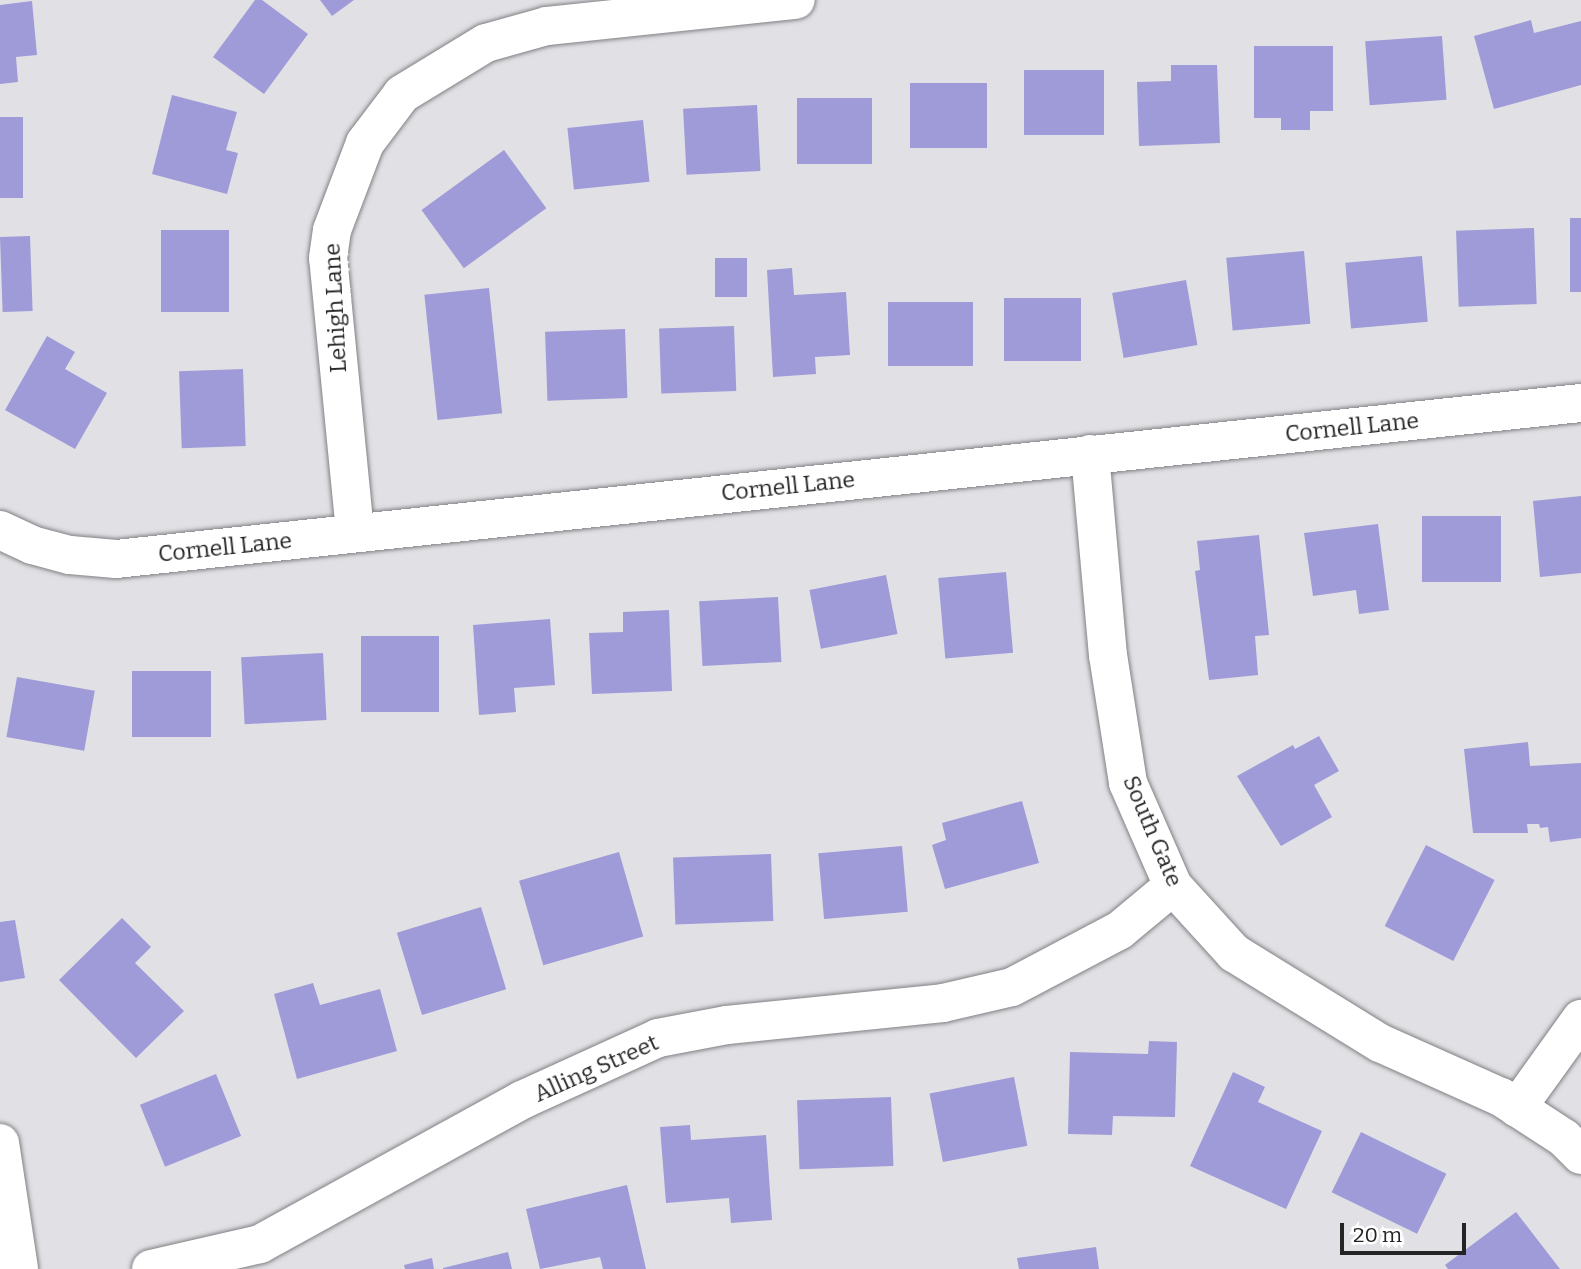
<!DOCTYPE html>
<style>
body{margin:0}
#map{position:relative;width:1581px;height:1269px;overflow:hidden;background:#e1e1e5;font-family:Bitter,serif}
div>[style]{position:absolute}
.building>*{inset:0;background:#9f9ad8;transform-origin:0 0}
.roads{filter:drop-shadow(0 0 2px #818185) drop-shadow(0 0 2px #818185)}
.minor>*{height:38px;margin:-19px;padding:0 19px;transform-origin:19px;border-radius:19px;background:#fff}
span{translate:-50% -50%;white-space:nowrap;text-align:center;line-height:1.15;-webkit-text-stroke:7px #fff;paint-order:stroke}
.street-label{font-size:23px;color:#242425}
.scale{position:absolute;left:1340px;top:1223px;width:126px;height:32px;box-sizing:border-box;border:4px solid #242425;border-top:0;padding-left:9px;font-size:21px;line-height:24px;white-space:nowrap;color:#242425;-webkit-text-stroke:5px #fff;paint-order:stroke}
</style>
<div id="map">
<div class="building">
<div style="clip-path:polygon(255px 0,262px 0,308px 34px,264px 94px,213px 57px)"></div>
<div style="clip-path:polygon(320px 0,354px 0,332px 16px)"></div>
<div style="clip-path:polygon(32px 1px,37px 55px,16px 57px,18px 82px,0 84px,0 5px)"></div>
<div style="clip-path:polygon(1531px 20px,1534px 33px,1581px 21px,1581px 85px,1494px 109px,1474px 36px)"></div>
<div style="left:1442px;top:36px;width:64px;height:77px;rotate:86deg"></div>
<div style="clip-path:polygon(1254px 46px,1333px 46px,1333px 111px,1310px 111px,1310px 130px,1281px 130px,1281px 118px,1254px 118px)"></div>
<div style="clip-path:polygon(1171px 65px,1217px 65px,1220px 143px,1139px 146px,1137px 82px,1171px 81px)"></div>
<div style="left:1024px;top:70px;width:80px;height:65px"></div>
<div style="left:910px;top:83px;width:77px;height:65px"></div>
<div style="clip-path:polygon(172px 95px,237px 112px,226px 150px,238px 153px,227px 194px,152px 174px)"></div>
<div style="left:797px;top:98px;width:75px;height:66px"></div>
<div style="left:757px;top:105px;width:66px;height:74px;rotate:87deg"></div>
<div style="left:0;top:117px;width:23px;height:81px"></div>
<div style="left:643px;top:120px;width:62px;height:76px;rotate:84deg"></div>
<div style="left:504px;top:150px;width:72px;height:102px;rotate:54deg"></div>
<div style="left:1581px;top:218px;width:74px;height:11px;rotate:90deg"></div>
<div style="left:1534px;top:228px;width:76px;height:78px;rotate:88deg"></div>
<div style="left:161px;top:230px;width:68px;height:82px"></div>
<div style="left:30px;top:236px;width:75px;height:30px;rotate:88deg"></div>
<div style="left:1304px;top:251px;width:73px;height:78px;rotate:85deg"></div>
<div style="left:1422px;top:256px;width:66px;height:77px;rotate:85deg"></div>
<div style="left:715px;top:258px;width:32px;height:39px"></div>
<div style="clip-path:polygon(792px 268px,794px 295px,846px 292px,850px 355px,815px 357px,816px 374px,773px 377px,767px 270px)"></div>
<div style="left:1186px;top:280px;width:66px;height:75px;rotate:80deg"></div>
<div style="left:489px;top:288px;width:126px;height:65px;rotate:84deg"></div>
<div style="left:1004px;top:298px;width:77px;height:63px"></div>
<div style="left:888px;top:302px;width:85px;height:64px"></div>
<div style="left:734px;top:326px;width:65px;height:75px;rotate:88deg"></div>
<div style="left:625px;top:329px;width:69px;height:80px;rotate:88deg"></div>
<div style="clip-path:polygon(47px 336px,75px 352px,65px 369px,107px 393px,75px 449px,5px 410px)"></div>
<div style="left:243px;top:369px;width:77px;height:64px;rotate:88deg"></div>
<div style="clip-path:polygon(1581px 496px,1581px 573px,1540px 577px,1533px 501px)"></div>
<div style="left:1422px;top:516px;width:79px;height:66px"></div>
<div style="clip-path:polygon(1378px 524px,1389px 610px,1359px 614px,1356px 590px,1313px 596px,1304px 533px)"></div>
<div style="clip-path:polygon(1259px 535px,1269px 635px,1255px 636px,1258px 675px,1209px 680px,1195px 571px,1200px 570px,1197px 541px)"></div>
<div style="left:1006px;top:572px;width:81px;height:68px;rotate:85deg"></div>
<div style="left:886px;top:575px;width:60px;height:78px;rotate:79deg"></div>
<div style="left:778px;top:597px;width:65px;height:79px;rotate:87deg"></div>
<div style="clip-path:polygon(669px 610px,672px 691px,592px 694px,589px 633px,623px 632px,623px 612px)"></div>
<div style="clip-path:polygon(550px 619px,555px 685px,514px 688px,516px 712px,479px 715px,473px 625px)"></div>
<div style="left:361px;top:636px;width:78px;height:76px"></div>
<div style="left:323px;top:653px;width:67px;height:82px;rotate:87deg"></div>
<div style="left:132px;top:671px;width:79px;height:66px"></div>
<div style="left:17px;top:677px;width:79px;height:61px;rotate:10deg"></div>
<div style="clip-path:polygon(1319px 736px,1339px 771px,1314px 785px,1332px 817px,1281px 846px,1237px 776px,1293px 745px,1295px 749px)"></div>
<div style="clip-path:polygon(1528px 742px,1530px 766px,1581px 763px,1581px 838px,1550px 842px,1548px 827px,1540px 828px,1539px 824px,1527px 824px,1528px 833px,1473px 833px,1464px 749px)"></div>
<div style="clip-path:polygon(1022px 801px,1039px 863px,945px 889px,932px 845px,946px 840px,942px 823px)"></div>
<div style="left:1426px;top:845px;width:77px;height:91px;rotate:27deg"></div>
<div style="left:902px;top:846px;width:66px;height:84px;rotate:85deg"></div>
<div style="left:619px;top:852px;width:88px;height:104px;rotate:74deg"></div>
<div style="left:771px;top:854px;width:67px;height:98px;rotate:88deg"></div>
<div style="left:481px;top:907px;width:86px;height:88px;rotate:73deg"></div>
<div style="clip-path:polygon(122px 918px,151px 947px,135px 963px,184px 1011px,136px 1058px,59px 980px)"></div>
<div style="clip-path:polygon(15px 920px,25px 978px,0 982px,0 922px)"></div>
<div style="clip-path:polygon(313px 983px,320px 1005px,380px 989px,397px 1051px,297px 1079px,274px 994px)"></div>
<div style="clip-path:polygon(1149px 1041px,1177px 1042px,1175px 1117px,1113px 1116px,1112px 1135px,1068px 1134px,1070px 1052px,1148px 1054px)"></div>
<div style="clip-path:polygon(1233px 1072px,1265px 1087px,1258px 1102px,1322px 1131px,1286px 1209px,1190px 1166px)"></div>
<div style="left:216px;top:1074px;width:67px;height:82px;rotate:68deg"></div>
<div style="left:1014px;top:1077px;width:70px;height:86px;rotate:79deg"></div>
<div style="left:891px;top:1097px;width:69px;height:94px;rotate:88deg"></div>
<div style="clip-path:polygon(690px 1125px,691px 1140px,766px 1135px,772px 1220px,731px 1223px,729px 1198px,666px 1203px,660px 1127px)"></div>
<div style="left:1361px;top:1132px;width:95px;height:67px;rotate:26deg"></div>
<div style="clip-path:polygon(627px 1185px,646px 1269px,603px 1269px,600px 1257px,540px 1269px,526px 1209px)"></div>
<div style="clip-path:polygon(1516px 1212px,1560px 1269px,1448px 1269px,1445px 1265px)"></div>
<div style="clip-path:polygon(1096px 1247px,1099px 1269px,1019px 1269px,1017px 1258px)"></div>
<div style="clip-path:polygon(508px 1252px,512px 1269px,443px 1269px,443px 1268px)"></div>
<div style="clip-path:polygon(432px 1258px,434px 1269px,405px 1269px,404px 1265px)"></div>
</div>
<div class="roads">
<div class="minor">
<div style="left:1090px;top:454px;width:202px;rotate:84.9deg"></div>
<div style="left:1108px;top:655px;width:130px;rotate:81.1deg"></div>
<div style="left:1128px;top:783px;width:112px;rotate:66.4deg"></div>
<div style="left:1173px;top:886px;width:91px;rotate:47.7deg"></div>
<div style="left:1234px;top:953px;width:172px;rotate:31.7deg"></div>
<div style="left:1380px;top:1043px;width:133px;rotate:24.1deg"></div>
<div style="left:1501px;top:1097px;width:75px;rotate:33.1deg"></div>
<div style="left:1564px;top:1138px;width:24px;rotate:45deg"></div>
<div style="left:0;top:530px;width:35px;rotate:25deg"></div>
<div style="left:32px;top:545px;width:39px;rotate:15deg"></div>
<div style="left:70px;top:555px;width:46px;rotate:5deg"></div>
<div style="left:116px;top:559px;width:1473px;rotate:-6.08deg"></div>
<div style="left:355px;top:532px;width:275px;rotate:-95.6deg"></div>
<div style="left:328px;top:258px;width:28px;rotate:-82deg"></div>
<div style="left:332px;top:230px;width:93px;rotate:-69.2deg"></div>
<div style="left:365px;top:143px;width:61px;rotate:-52.9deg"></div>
<div style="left:402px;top:94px;width:98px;rotate:-31.3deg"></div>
<div style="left:486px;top:43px;width:63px;rotate:-15.6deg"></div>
<div style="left:547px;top:26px;width:250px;rotate:-6deg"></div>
<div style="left:1517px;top:1108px;width:110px;rotate:-54.3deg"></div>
<div style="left:0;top:1143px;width:127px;rotate:81.4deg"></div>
<div style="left:151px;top:1269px;width:112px;rotate:-12.9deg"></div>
<div style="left:260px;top:1244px;width:299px;rotate:-28.8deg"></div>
<div style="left:522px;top:1100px;width:149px;rotate:-24.5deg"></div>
<div style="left:658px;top:1038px;width:70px;rotate:-10.7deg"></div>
<div style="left:727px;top:1025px;width:217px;rotate:-5.8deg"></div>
<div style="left:943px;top:1003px;width:71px;rotate:-13.1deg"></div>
<div style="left:1012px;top:987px;width:122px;rotate:-27.8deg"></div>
<div style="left:1120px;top:930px;width:69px;rotate:-39.7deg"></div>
</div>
</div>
<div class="street-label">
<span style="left:335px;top:308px;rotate:-93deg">Lehigh Lane</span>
<span style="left:1352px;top:427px;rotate:-6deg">Cornell Lane</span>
<span style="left:788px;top:486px;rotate:-6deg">Cornell Lane</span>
<span style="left:225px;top:547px;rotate:-6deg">Cornell Lane</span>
<span style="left:1153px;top:831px;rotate:67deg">South Gate</span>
<span style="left:596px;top:1068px;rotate:-24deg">Alling Street</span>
</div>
<div class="scale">20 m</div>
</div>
